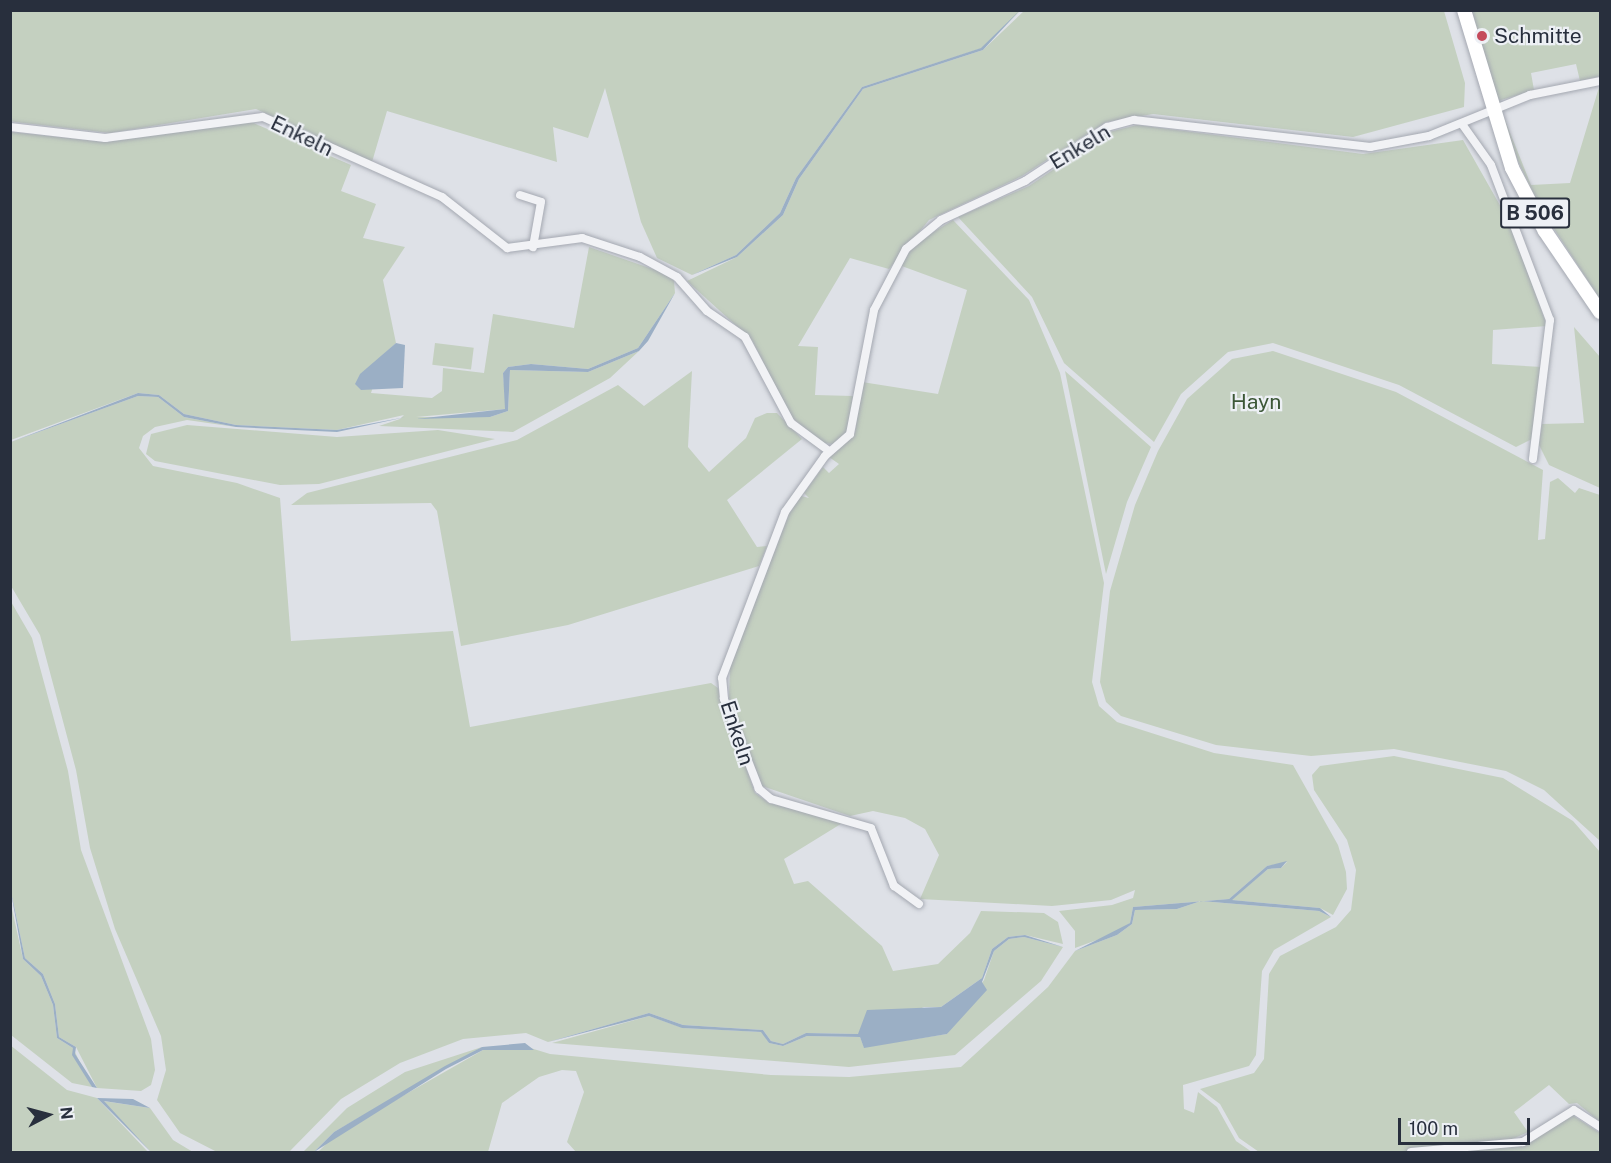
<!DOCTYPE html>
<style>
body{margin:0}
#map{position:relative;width:1611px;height:1163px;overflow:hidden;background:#dee1e7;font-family:"Public Sans",sans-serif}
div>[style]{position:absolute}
.green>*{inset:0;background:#c4d0c0;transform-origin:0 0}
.water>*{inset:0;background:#9bafc5}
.roads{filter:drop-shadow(0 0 2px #a4a8b1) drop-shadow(0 0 2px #a4a8b1)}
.minor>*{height:8px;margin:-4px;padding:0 4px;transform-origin:4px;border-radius:4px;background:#f1f2f5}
.primary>*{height:14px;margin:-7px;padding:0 7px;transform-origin:7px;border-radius:7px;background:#fff}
.dots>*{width:16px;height:16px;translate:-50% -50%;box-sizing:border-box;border:3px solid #edf0f5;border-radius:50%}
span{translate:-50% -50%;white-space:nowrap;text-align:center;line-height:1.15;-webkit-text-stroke:4.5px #edf0f5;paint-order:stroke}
.shield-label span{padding:2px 4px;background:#edf0f5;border:2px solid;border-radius:4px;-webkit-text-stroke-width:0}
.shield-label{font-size:20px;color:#282f3d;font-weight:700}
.poi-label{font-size:21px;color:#282f3d}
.left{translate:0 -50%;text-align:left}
.street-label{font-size:21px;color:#282f3d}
.park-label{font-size:21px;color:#3c5737}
.frame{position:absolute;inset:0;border:12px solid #282f3d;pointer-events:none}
.north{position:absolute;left:18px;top:1085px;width:60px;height:60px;-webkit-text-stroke:4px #edf0f5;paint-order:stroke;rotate:84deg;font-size:16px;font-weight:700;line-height:24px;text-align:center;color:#282f3d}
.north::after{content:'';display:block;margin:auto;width:21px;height:27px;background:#282f3d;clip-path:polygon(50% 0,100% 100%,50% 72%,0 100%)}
.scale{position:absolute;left:1398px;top:1118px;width:132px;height:27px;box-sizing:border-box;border:3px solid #282f3d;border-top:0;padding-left:8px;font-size:18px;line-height:21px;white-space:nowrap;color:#282f3d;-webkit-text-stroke:4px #edf0f5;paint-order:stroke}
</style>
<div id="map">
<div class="green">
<div style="clip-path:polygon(11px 11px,1020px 11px,982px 48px,862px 87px,796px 178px,780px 213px,736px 255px,692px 275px,657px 258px,641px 222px,605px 88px,588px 138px,553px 127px,557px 162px,387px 111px,372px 162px,256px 109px,110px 133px,15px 122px,11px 121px)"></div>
<div style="clip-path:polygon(1024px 11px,1444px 11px,1465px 83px,1464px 107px,1353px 137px,1153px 114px,1106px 122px,1022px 176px,929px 220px,889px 269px,850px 258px,798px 346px,818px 347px,815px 395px,853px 396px,849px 430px,833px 444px,823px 443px,791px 417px,752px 340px,687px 281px,737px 257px,783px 215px,799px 179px,863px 89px,983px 50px)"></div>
<div style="clip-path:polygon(1472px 11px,1600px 11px,1600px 76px,1580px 81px,1576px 64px,1531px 73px,1534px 90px,1498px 101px)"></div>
<div style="clip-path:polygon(1600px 84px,1600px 299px,1541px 209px,1517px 159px,1501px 110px,1531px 185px,1570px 183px)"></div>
<div style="clip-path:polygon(249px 121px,351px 165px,341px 191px,376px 204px,363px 238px,405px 247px,383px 280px,396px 343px,383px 355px,371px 393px,432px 398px,442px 391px,443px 368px,484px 373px,493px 314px,574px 328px,589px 247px,664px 273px,674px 281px,675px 293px,638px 348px,588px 369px,531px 364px,508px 367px,503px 373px,506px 409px,416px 417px,490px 417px,508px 411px,510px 370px,588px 372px,639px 351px,610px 378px,513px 432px,379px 426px,400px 419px,404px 415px,337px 430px,236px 425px,184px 414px,159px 395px,138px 393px,11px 440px,11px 132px,105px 142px)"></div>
<div style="clip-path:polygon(1137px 125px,1363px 154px,1463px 140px,1510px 223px,1547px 326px,1493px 330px,1492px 364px,1542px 367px,1532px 439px,1516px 447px,1399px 385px,1273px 343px,1228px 352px,1181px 394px,1154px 442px,1064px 363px,1032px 297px,958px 217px,1029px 186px,1109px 132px)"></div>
<div style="clip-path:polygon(953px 220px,1029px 300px,1060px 373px,1104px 583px,1092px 682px,1099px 706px,1117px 722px,1214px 753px,1293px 765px,1338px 845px,1346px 872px,1347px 889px,1333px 915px,1320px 908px,1231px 900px,1268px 869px,1281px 868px,1287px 862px,1267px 866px,1229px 899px,1133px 907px,1130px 923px,1116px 933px,1075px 948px,1075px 931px,1059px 911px,1112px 905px,1133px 898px,1135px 890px,1111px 900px,1052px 906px,920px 899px,939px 855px,925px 829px,905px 818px,873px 811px,850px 816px,762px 786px,729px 698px,730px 666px,789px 514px,801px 496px,809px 498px,804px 493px,823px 467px,829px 473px,839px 464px,829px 457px,855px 433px,862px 382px,938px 394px,967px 290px,899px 265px,914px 244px)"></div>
<div style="clip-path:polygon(1574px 327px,1600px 357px,1600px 488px,1549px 465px,1539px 445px,1542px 424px,1584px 423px)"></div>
<div style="left:435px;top:343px;width:39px;height:22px;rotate:7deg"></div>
<div style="clip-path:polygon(1273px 351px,1396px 392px,1543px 470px,1538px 540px,1545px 539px,1550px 482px,1558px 478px,1575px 493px,1579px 488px,1600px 495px,1600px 841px,1544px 790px,1506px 771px,1394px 749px,1311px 756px,1216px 745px,1121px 716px,1106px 702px,1100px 682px,1110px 591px,1135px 505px,1158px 451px,1187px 399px,1232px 359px)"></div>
<div style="clip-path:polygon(692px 371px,688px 447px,709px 472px,746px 438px,755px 418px,767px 413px,777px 413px,802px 439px,727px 500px,757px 547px,767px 546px,759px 566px,568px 625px,461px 646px,437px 511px,431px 503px,291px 505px,307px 493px,517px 440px,618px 385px,644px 406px)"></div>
<div style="clip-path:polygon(1065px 371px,1151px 447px,1127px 502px,1106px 574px)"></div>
<div style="clip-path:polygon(138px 396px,158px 397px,184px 417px,236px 427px,187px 420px,155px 427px,143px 436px,139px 448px,153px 466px,237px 483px,280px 498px,291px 641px,453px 631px,470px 727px,711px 683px,718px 688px,755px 793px,769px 803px,844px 822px,784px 859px,794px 884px,808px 881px,882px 946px,893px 971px,938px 964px,970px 933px,981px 911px,1044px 913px,1058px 922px,1063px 944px,1025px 935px,1008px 937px,992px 949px,982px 978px,941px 1007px,924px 1007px,858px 1034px,806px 1033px,783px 1044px,771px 1041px,763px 1030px,683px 1025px,649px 1013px,548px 1042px,526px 1033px,463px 1039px,400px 1063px,341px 1099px,289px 1152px,217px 1152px,180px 1133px,157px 1100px,166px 1070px,161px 1036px,115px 929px,90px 848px,76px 770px,40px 635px,11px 586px,11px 442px)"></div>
<div style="clip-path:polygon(187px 425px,337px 437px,438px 430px,495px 439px,319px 484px,280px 485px,155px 461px,146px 454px,151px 434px)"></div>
<div style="clip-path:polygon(10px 600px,32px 638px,68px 771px,81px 850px,151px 1039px,155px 1070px,151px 1085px,141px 1091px,97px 1088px,76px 1047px,59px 1037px,55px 1004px,43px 974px,25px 958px,10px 887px)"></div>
<div style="clip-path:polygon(1394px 756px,1503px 778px,1573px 821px,1600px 852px,1600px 1122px,1577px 1103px,1569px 1104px,1549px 1085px,1514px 1112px,1528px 1132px,1508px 1141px,1398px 1152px,1259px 1152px,1239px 1138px,1220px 1104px,1200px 1089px,1254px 1073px,1264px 1059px,1269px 974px,1280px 956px,1336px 927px,1351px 910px,1356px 870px,1347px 840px,1314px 790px,1312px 775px,1320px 766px)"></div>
<div style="clip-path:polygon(10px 900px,23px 959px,41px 976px,53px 1005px,57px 1038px,73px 1048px,92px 1087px,72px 1083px,11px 1035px)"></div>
<div style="clip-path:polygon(1201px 901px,1319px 911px,1331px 917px,1274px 950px,1262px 971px,1256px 1055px,1249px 1066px,1183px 1085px,1184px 1109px,1194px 1113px,1198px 1092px,1217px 1107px,1236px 1141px,1252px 1152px,576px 1152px,567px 1142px,584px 1092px,576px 1071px,562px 1070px,539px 1077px,502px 1103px,488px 1152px,318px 1152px,336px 1134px,483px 1050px,524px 1046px,550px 1054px,771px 1075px,849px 1077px,961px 1067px,1048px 987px,1075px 951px,1117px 935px,1132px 924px,1135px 910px,1177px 909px)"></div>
<div style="clip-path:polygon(1024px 937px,1063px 947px,1041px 981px,955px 1055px,849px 1067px,552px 1043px,649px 1016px,683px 1028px,762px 1032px,769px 1043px,783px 1046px,807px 1036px,860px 1037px,864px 1047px,947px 1034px,984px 980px,994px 951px,1009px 939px)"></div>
<div style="clip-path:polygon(10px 1045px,67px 1090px,97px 1098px,148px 1152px,11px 1152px)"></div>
<div style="clip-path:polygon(482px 1047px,334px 1132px,314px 1152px,303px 1152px,347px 1108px,405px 1072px)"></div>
<div style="clip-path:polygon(103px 1101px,150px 1108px,173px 1140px,193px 1152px,151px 1152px)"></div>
<div style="clip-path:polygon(1572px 1115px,1600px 1133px,1600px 1152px,1441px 1152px,1525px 1146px)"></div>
</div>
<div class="water">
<div style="clip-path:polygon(1020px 10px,983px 50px,863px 89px,799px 179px,783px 215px,737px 257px,692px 275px,736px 255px,780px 213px,796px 178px,862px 87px,981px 48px)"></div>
<div style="clip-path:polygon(675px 293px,648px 341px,639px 351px,588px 372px,510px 370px,508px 411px,490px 417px,416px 419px,505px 409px,503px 373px,508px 367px,531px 364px,588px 369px,638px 348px)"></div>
<div style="clip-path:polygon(396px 343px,405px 345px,403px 388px,361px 390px,355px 384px,360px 374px)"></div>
<div style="clip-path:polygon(138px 393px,159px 395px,184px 414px,236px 425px,337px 430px,406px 417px,337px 432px,236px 427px,184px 417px,158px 397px,138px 396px,11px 442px)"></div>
<div style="clip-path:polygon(1287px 861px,1281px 868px,1268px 869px,1232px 900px,1320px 908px,1331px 917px,1319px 911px,1201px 901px,1177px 909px,1135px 910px,1132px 924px,1117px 935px,1075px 951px,1130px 923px,1133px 907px,1229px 899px,1267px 866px)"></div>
<div style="clip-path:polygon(10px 887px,25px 958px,43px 974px,55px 1004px,59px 1037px,76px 1047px,75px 1054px,97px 1088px,92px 1087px,72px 1055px,73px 1048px,57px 1038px,53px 1005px,41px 976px,23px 959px)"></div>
<div style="clip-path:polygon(1025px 935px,1063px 947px,1024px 937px,1009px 939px,994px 951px,982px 982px,987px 990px,947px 1034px,864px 1048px,860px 1037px,807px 1036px,783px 1046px,769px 1043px,761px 1032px,682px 1028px,649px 1016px,548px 1042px,649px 1013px,683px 1025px,763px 1030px,771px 1041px,783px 1044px,806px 1033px,858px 1034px,867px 1010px,941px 1007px,982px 978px,992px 949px,1008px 937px)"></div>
<div style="clip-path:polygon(525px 1043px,534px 1050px,483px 1050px,446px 1069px,314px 1152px,334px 1132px,445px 1066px,482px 1047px)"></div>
<div style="clip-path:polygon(97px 1098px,133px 1099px,150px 1108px,104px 1101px,151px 1152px)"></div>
</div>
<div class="roads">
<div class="minor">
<div style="left:1462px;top:124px;width:50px;rotate:54.7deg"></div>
<div style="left:1491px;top:165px;width:166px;rotate:69.2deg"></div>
<div style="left:1550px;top:320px;width:140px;rotate:97deg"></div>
<div style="left:10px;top:127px;width:96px;rotate:6.6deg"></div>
<div style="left:105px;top:138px;width:159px;rotate:-7.6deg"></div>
<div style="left:263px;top:117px;width:196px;rotate:24.1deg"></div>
<div style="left:442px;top:197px;width:83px;rotate:38.1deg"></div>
<div style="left:507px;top:248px;width:76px;rotate:-7.6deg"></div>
<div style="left:582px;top:238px;width:61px;rotate:18.1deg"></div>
<div style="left:640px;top:257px;width:42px;rotate:28.4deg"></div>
<div style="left:677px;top:277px;width:45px;rotate:48.6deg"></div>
<div style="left:707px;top:311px;width:46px;rotate:34.4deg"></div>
<div style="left:745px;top:337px;width:98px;rotate:61.9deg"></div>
<div style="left:791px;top:423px;width:47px;rotate:36.4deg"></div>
<div style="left:520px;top:195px;width:22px;rotate:18deg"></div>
<div style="left:541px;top:202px;width:46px;rotate:100.1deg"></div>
<div style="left:919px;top:904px;width:31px;rotate:-144deg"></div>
<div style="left:894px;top:886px;width:62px;rotate:-111.6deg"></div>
<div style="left:871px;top:828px;width:104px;rotate:-163.8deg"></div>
<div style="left:771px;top:799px;width:16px;rotate:-140deg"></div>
<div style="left:759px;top:789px;width:97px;rotate:-111.3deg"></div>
<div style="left:724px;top:699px;width:21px;rotate:-95deg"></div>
<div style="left:722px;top:678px;width:178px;rotate:-69.2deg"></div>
<div style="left:785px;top:512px;width:69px;rotate:-54.5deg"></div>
<div style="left:825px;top:456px;width:33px;rotate:-41deg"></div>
<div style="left:850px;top:434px;width:126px;rotate:-79deg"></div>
<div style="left:874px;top:310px;width:69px;rotate:-62.3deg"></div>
<div style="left:906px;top:249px;width:45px;rotate:-39.6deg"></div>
<div style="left:941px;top:220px;width:93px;rotate:-24.9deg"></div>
<div style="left:1025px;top:181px;width:98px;rotate:-33.4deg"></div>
<div style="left:1107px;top:127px;width:28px;rotate:-15deg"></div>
<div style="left:1134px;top:120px;width:238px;rotate:6.5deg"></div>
<div style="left:1370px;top:147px;width:60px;rotate:-10.6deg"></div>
<div style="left:1429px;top:136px;width:109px;rotate:-22.1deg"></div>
<div style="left:1530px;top:95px;width:71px;rotate:-11.3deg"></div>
<div style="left:1411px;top:1152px;width:112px;rotate:-5.1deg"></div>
<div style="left:1523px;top:1142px;width:60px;rotate:-32.1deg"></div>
<div style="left:1574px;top:1110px;width:31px;rotate:33deg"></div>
</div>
<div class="primary">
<div style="left:1464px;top:10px;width:165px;rotate:73.1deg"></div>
<div style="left:1512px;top:168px;width:71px;rotate:62.4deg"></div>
<div style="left:1545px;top:231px;width:98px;rotate:55.8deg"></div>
</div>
</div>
<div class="dots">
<div style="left:1482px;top:36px;background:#c54a5b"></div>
</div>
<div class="shield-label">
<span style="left:1535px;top:213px">B 506</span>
</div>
<div class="poi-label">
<span class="left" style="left:1494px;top:36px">Schmitte</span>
</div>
<div class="street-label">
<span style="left:302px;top:136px;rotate:26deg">Enkeln</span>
<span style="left:1080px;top:147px;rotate:-31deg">Enkeln</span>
<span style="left:737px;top:733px;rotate:72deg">Enkeln</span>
</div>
<div class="park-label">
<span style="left:1256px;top:402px">Hayn</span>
</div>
<div class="frame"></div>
<div class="north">N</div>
<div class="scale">100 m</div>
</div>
